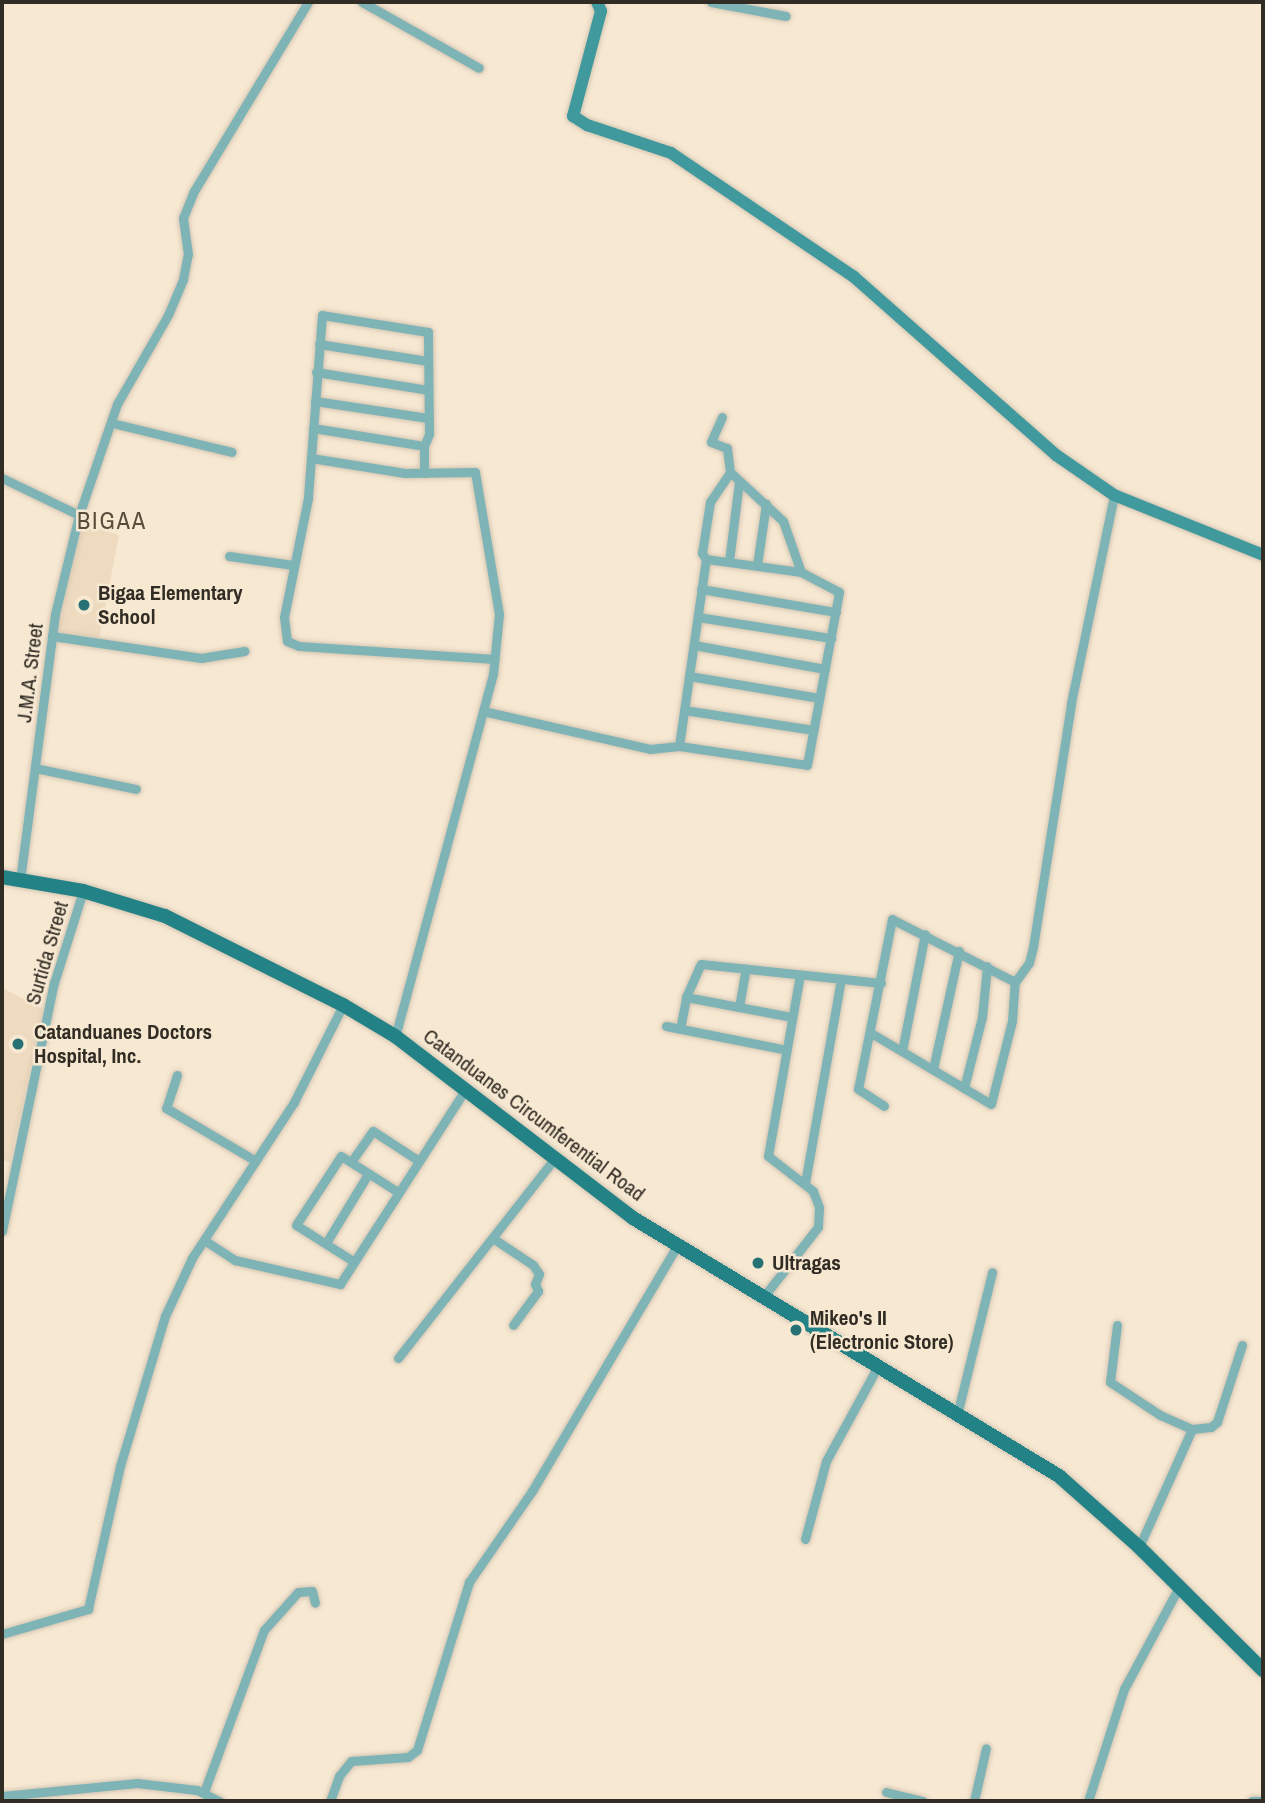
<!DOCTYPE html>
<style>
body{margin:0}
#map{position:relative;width:1265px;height:1803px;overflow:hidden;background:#f7e8d2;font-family:"Archivo Narrow",sans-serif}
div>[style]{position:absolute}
.built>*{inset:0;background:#eedabe}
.roads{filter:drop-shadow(0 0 2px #d3c6b3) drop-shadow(0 0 2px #d3c6b3)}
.street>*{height:9px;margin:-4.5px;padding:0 4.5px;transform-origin:4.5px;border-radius:4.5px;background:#7fb4b6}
.secondary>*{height:12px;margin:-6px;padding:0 6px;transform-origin:6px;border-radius:6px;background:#3f999d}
.primary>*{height:14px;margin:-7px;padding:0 7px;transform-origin:7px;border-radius:7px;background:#238286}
.dots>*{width:19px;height:19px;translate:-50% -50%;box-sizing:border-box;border:4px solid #f7e8d2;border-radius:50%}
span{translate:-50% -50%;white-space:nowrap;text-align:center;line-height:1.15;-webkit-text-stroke:5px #f7e8d2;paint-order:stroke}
.poi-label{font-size:21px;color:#312c24;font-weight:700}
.left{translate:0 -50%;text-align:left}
.street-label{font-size:21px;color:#312c24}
.quarter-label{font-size:24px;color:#584c3a;letter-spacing:2px}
.frame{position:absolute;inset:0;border:4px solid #312c24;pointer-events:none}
</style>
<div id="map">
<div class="built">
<div style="clip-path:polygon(83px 524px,119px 535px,99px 638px,56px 632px)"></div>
<div style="clip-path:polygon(2px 988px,43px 1009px,10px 1162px,2px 1161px)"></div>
</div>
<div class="roads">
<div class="street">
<div style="left:362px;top:2px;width:134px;rotate:29.4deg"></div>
<div style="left:711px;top:2px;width:76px;rotate:10.6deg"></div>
<div style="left:319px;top:344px;width:110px;rotate:8.9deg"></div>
<div style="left:316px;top:372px;width:113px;rotate:9.1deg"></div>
<div style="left:315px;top:401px;width:114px;rotate:8.6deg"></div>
<div style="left:722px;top:417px;width:27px;rotate:114deg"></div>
<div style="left:711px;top:442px;width:17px;rotate:21deg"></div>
<div style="left:727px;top:448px;width:24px;rotate:83deg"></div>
<div style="left:730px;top:472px;width:72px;rotate:42.8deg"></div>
<div style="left:783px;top:521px;width:54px;rotate:70.6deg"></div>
<div style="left:112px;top:423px;width:123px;rotate:13.6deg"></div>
<div style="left:313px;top:428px;width:112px;rotate:9.2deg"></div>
<div style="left:424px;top:446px;width:13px;rotate:-67deg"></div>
<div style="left:429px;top:434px;width:102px;rotate:-90.6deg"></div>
<div style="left:428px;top:332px;width:107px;rotate:-170.9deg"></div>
<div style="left:322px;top:315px;width:184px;rotate:94.4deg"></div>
<div style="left:308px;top:498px;width:121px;rotate:101.4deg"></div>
<div style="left:284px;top:617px;width:24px;rotate:83deg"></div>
<div style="left:287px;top:641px;width:13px;rotate:23deg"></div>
<div style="left:299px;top:646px;width:196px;rotate:3.8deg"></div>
<div style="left:424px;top:446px;width:27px;rotate:90deg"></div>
<div style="left:311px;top:458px;width:95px;rotate:9.1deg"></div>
<div style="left:405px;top:473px;width:70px;rotate:-0.8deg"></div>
<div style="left:475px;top:472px;width:144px;rotate:80.4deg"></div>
<div style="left:499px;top:614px;width:60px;rotate:95.7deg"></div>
<div style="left:493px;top:674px;width:375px;rotate:105.1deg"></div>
<div style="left:2px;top:478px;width:85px;rotate:25.7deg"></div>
<div style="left:229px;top:556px;width:65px;rotate:8deg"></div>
<div style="left:729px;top:561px;width:80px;rotate:-82.8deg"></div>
<div style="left:757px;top:565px;width:62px;rotate:-81.6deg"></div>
<div style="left:701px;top:589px;width:137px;rotate:9.7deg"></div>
<div style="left:698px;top:617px;width:135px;rotate:9deg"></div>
<div style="left:52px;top:636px;width:151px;rotate:8.4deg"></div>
<div style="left:201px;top:658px;width:44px;rotate:-9.2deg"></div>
<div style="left:694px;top:645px;width:133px;rotate:10.4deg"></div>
<div style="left:689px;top:676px;width:132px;rotate:9.6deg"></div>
<div style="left:684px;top:710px;width:131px;rotate:8.8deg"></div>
<div style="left:483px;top:711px;width:171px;rotate:12.8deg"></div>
<div style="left:650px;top:749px;width:29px;rotate:-6deg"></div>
<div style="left:679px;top:746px;width:129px;rotate:8.4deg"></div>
<div style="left:807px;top:765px;width:176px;rotate:-79.5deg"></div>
<div style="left:839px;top:592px;width:43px;rotate:-152.2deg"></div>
<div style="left:801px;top:572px;width:96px;rotate:-172.2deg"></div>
<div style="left:679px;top:746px;width:189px;rotate:-81.8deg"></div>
<div style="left:706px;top:559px;width:7px;rotate:-124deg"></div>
<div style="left:702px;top:553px;width:52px;rotate:-81.1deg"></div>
<div style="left:710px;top:502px;width:36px;rotate:-56deg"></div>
<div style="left:35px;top:768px;width:103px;rotate:11.7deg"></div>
<div style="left:20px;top:880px;width:268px;rotate:-82.5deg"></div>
<div style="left:55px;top:614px;width:102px;rotate:-76.4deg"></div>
<div style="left:79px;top:515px;width:117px;rotate:-71.1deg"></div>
<div style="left:117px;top:404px;width:103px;rotate:-60.2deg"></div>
<div style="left:168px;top:315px;width:39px;rotate:-67deg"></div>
<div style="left:183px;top:279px;width:25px;rotate:-79deg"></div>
<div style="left:188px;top:254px;width:36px;rotate:-98deg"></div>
<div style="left:183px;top:218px;width:29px;rotate:-68deg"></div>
<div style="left:194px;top:191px;width:221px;rotate:-58.9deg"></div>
<div style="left:1015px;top:982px;width:24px;rotate:-54deg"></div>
<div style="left:1029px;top:963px;width:16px;rotate:-76deg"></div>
<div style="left:1033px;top:947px;width:247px;rotate:-81.1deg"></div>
<div style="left:1071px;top:703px;width:212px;rotate:-78.3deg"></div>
<div style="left:686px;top:997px;width:108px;rotate:10.7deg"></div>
<div style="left:739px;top:1007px;width:39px;rotate:-80deg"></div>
<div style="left:666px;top:1026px;width:123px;rotate:11.2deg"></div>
<div style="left:680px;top:1029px;width:33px;rotate:-79deg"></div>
<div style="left:686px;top:997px;width:36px;rotate:-66deg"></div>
<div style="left:701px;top:964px;width:181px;rotate:6deg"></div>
<div style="left:871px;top:1033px;width:139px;rotate:30.6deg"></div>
<div style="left:991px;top:1104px;width:86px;rotate:-75.8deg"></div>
<div style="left:1012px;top:1021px;width:39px;rotate:-86deg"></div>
<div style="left:1015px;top:982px;width:138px;rotate:-152.9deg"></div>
<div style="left:892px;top:919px;width:173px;rotate:101.3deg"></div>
<div style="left:858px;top:1089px;width:31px;rotate:33deg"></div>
<div style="left:902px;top:1051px;width:119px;rotate:-78.9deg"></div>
<div style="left:933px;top:1069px;width:121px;rotate:-77.6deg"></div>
<div style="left:177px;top:1075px;width:35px;rotate:108deg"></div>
<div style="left:166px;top:1108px;width:104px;rotate:30.5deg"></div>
<div style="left:964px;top:1088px;width:73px;rotate:-75.8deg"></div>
<div style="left:982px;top:1017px;width:51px;rotate:-84.4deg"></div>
<div style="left:351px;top:1162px;width:38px;rotate:-55deg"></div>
<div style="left:373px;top:1131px;width:55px;rotate:33.1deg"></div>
<div style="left:805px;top:1183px;width:207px;rotate:-80deg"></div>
<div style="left:2px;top:1231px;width:253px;rotate:-78.2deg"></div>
<div style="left:54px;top:983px;width:96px;rotate:-72.5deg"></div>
<div style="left:494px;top:1239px;width:47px;rotate:33.7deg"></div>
<div style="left:533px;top:1265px;width:11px;rotate:56deg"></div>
<div style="left:539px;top:1274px;width:11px;rotate:112deg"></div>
<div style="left:535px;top:1284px;width:8px;rotate:67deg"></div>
<div style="left:538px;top:1291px;width:42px;rotate:126.3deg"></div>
<div style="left:204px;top:1240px;width:37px;rotate:33deg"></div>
<div style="left:235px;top:1260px;width:108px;rotate:12.9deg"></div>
<div style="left:340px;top:1284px;width:231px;rotate:-57.2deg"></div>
<div style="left:326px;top:1243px;width:81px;rotate:-58.7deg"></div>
<div style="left:353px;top:1261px;width:67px;rotate:-147.7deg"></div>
<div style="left:296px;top:1225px;width:82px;rotate:-56.9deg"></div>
<div style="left:341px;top:1156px;width:67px;rotate:32.3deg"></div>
<div style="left:765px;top:1295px;width:86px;rotate:-52.1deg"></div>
<div style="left:818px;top:1227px;width:20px;rotate:-87deg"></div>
<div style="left:819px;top:1207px;width:17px;rotate:-111deg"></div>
<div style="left:813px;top:1191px;width:57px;rotate:-142.1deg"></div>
<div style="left:768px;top:1156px;width:184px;rotate:-80deg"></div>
<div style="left:1117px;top:1325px;width:57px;rotate:97deg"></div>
<div style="left:1110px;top:1382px;width:60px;rotate:33.4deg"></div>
<div style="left:1160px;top:1415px;width:35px;rotate:24deg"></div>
<div style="left:1192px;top:1429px;width:19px;rotate:-6deg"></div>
<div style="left:1211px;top:1427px;width:8px;rotate:-40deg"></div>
<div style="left:1217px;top:1422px;width:81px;rotate:-72deg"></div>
<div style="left:398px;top:1358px;width:253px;rotate:-51.9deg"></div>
<div style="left:957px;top:1415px;width:147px;rotate:-76.2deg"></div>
<div style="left:805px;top:1539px;width:81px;rotate:-74.9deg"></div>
<div style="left:826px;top:1461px;width:108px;rotate:-61.3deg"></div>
<div style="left:1139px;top:1547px;width:129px;rotate:-65.8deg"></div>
<div style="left:2px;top:1634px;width:90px;rotate:-16.2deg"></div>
<div style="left:88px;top:1609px;width:147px;rotate:-77.4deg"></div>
<div style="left:120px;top:1466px;width:157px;rotate:-73.3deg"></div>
<div style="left:165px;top:1316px;width:64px;rotate:-65deg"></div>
<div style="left:192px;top:1258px;width:186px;rotate:-56.8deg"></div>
<div style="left:294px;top:1102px;width:109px;rotate:-63.2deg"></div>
<div style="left:204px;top:1792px;width:173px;rotate:-69.7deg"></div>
<div style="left:264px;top:1630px;width:51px;rotate:-48.2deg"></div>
<div style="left:298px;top:1592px;width:14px;rotate:-4deg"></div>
<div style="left:312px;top:1591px;width:12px;rotate:76deg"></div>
<div style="left:886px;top:1792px;width:38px;rotate:14deg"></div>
<div style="left:2px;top:1796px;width:136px;rotate:-5.5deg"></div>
<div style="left:137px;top:1783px;width:60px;rotate:6.7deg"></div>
<div style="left:197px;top:1790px;width:25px;rotate:27deg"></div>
<div style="left:330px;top:1801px;width:27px;rotate:-70deg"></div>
<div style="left:339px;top:1776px;width:19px;rotate:-51deg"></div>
<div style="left:351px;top:1761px;width:57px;rotate:-4deg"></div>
<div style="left:408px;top:1757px;width:11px;rotate:-38deg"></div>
<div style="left:417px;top:1750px;width:176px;rotate:-72.8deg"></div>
<div style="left:469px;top:1582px;width:111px;rotate:-55.3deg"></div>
<div style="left:532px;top:1491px;width:287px;rotate:-59.4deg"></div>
<div style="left:974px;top:1801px;width:54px;rotate:-77.2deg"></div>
<div style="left:1088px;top:1801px;width:118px;rotate:-72.2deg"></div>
<div style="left:1124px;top:1689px;width:116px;rotate:-61.7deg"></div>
<div style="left:1252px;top:1801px;width:11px"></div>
</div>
<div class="secondary">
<div style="left:597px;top:2px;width:10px;rotate:66deg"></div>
<div style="left:601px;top:11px;width:109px;rotate:104.9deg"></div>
<div style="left:573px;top:116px;width:17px;rotate:33deg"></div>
<div style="left:587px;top:125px;width:89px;rotate:18.4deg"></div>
<div style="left:671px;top:153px;width:221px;rotate:34.1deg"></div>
<div style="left:854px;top:277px;width:269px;rotate:41.4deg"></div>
<div style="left:1056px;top:455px;width:70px;rotate:34.6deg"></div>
<div style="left:1114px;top:495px;width:161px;rotate:21.9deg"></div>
</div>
<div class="primary">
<div style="left:2px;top:877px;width:82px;rotate:9.8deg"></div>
<div style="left:83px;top:891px;width:86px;rotate:17deg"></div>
<div style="left:165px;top:916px;width:199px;rotate:26.6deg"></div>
<div style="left:343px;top:1005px;width:61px;rotate:30.8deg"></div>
<div style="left:395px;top:1036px;width:300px;rotate:37.4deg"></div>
<div style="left:633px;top:1218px;width:499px;rotate:31.2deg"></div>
<div style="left:1060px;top:1477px;width:106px;rotate:41.5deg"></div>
<div style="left:1139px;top:1547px;width:175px;rotate:44.8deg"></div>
</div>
</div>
<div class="dots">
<div style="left:84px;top:605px;background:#267174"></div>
<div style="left:18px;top:1044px;background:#267174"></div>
<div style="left:758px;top:1263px;background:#267174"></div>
<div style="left:796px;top:1330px;background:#267174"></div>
</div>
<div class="poi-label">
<span class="left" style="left:98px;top:605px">Bigaa Elementary<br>School</span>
<span class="left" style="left:34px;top:1044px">Catanduanes Doctors<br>Hospital, Inc.</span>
<span class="left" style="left:772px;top:1263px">Ultragas</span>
<span class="left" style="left:810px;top:1330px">Mikeo's II<br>(Electronic Store)</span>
</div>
<div class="street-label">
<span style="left:30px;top:673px;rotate:-83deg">J.M.A. Street</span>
<span style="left:47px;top:953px;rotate:-74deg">Surtida Street</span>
<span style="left:534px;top:1115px;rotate:37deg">Catanduanes Circumferential Road</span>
</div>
<div class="quarter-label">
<span style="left:112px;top:521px">BIGAA</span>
</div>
<div class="frame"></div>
</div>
